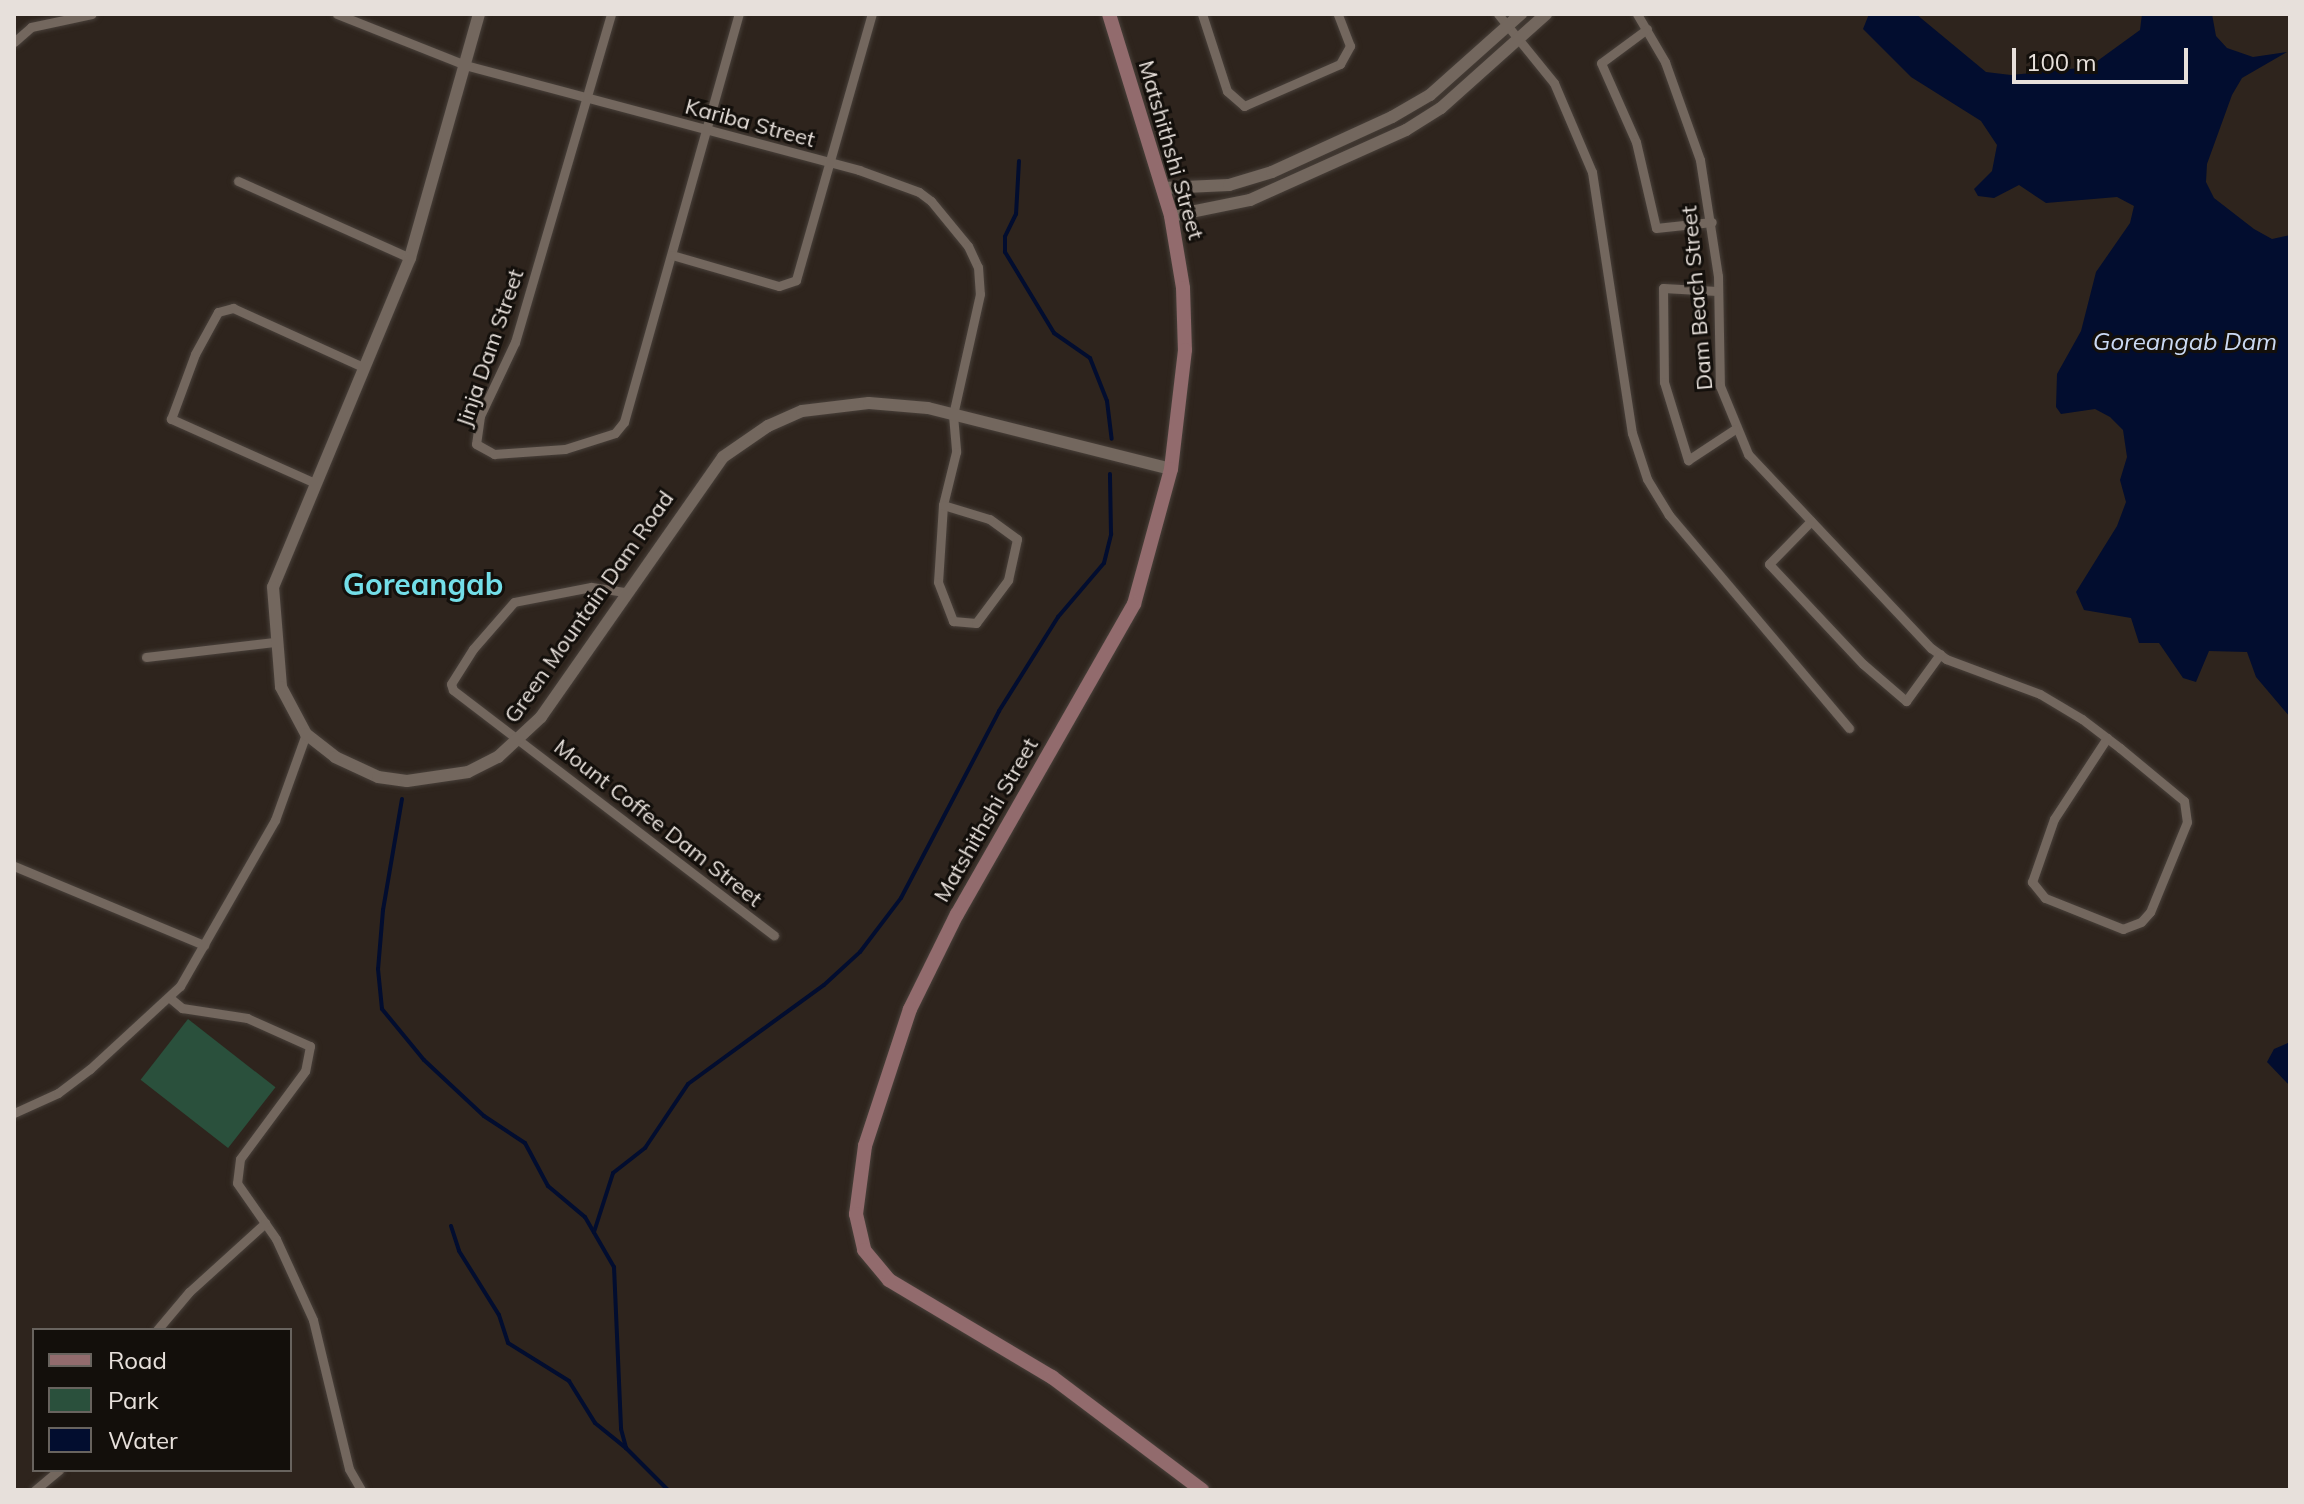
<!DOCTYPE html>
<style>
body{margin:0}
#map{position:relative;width:2304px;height:1504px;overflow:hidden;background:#2e241d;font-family:Mulish,sans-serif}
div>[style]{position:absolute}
.green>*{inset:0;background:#2a503c;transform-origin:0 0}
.water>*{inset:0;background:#020d2f}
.stream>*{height:4px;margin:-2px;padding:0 2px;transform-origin:2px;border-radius:2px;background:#020d2f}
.roads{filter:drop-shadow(0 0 2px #48403a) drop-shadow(0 0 2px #48403a)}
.minor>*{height:9px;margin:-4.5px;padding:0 4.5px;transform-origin:4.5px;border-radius:4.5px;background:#73675e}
.tertiary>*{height:12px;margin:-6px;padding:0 6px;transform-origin:6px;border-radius:6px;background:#73675e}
.secondary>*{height:14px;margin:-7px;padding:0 7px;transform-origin:7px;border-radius:7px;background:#926b6d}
span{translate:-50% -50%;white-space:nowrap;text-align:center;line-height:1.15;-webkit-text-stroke:6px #130f0b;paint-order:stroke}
.street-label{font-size:22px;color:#e7e0db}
.water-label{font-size:24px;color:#cbdaf4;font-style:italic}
.district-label{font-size:30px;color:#73dee8;font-weight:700}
.frame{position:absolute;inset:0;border:16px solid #e7e0db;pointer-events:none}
.legend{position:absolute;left:32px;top:1328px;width:260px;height:144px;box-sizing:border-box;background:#130f0b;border:2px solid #68635e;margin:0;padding:10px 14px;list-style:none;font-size:24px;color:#e7e0db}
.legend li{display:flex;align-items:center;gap:16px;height:40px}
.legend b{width:40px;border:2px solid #68635e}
.scale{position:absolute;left:2012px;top:48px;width:176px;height:36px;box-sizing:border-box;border:4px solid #e7e0db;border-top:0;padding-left:10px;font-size:24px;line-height:28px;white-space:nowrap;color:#e7e0db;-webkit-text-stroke:6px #130f0b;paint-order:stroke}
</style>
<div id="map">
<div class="green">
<div style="left:188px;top:1019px;width:111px;height:77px;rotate:38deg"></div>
</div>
<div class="water">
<div style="clip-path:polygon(1869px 14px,1916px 14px,1986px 72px,2011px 75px,2089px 67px,2140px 30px,2142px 14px,2212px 14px,2216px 36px,2227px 48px,2253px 57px,2287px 52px,2242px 78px,2232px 95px,2207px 164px,2206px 182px,2214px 198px,2254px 229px,2272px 239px,2290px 235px,2290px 717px,2256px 677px,2247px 652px,2209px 651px,2196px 682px,2183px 678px,2159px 643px,2139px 643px,2131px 618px,2084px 610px,2076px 592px,2117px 526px,2126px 502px,2120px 480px,2127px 457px,2123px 430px,2110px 417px,2095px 409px,2061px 414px,2056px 407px,2057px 374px,2081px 331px,2096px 272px,2130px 223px,2134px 206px,2117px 197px,2046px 203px,2019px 185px,1994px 198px,1978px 196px,1974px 189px,1992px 171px,1997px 145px,1981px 121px,1911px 77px,1863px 29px)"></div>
<div style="clip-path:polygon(2290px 1042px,2290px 1086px,2267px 1062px,2274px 1049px)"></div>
</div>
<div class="stream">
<div style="left:1019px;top:161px;width:53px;rotate:93.2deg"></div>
<div style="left:1016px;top:214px;width:25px;rotate:116deg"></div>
<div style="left:1005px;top:237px;width:15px;rotate:90deg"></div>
<div style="left:1005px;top:252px;width:95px;rotate:58.8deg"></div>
<div style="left:1054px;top:333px;width:44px;rotate:34.8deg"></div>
<div style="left:1090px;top:358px;width:46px;rotate:68.4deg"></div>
<div style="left:1107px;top:401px;width:38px;rotate:83deg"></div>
<div style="left:402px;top:799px;width:113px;rotate:99.7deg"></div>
<div style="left:383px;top:910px;width:59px;rotate:94.8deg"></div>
<div style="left:378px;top:969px;width:40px;rotate:84.3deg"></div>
<div style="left:382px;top:1009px;width:66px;rotate:50.5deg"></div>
<div style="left:424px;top:1060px;width:82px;rotate:43deg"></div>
<div style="left:484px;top:1116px;width:49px;rotate:33.4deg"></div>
<div style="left:525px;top:1143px;width:49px;rotate:61.9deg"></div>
<div style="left:548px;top:1186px;width:48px;rotate:40deg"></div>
<div style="left:585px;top:1217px;width:58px;rotate:59.9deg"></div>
<div style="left:614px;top:1267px;width:162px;rotate:87.5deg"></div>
<div style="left:621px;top:1429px;width:20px;rotate:75deg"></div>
<div style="left:626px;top:1448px;width:59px;rotate:45deg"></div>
<div style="left:451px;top:1226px;width:26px;rotate:72deg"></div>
<div style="left:459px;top:1251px;width:75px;rotate:58deg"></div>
<div style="left:499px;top:1315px;width:29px;rotate:72deg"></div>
<div style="left:508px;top:1343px;width:72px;rotate:31.9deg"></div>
<div style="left:569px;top:1381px;width:49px;rotate:58.2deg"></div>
<div style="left:595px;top:1423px;width:40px;rotate:39deg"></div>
<div style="left:594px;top:1232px;width:62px;rotate:-72.1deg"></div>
<div style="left:613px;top:1173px;width:41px;rotate:-38deg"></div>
<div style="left:645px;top:1148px;width:77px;rotate:-56.1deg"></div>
<div style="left:688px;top:1084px;width:168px;rotate:-36.1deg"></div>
<div style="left:824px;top:985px;width:49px;rotate:-42.5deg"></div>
<div style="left:860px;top:952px;width:68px;rotate:-52.8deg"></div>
<div style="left:901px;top:898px;width:211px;rotate:-62.3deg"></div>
<div style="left:999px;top:711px;width:111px;rotate:-57.9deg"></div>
<div style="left:1058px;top:617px;width:71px;rotate:-49.6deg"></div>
<div style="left:1104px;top:563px;width:30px;rotate:-76deg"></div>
<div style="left:1111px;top:534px;width:60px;rotate:-91deg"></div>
</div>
<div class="roads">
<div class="minor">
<div style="left:337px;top:14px;width:138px;rotate:21.7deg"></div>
<div style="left:465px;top:65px;width:408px;rotate:14.9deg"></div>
<div style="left:859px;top:170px;width:64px;rotate:20.1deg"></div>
<div style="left:919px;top:192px;width:15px;rotate:37deg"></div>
<div style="left:931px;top:201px;width:58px;rotate:50.6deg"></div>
<div style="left:968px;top:246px;width:23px;rotate:65deg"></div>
<div style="left:978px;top:267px;width:27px;rotate:86deg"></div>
<div style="left:980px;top:294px;width:124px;rotate:102.6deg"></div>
<div style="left:953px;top:415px;width:37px;rotate:85deg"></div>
<div style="left:956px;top:452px;width:55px;rotate:103.8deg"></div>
<div style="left:943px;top:505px;width:77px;rotate:93.7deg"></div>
<div style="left:938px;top:582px;width:42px;rotate:69deg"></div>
<div style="left:953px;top:621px;width:23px;rotate:5deg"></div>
<div style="left:976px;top:623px;width:54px;rotate:-53.3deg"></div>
<div style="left:1008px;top:580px;width:42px;rotate:-77.6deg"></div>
<div style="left:1017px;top:539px;width:34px;rotate:-144deg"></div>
<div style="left:989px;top:519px;width:48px;rotate:-163.1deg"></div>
<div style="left:611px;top:14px;width:342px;rotate:106.3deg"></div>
<div style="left:515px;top:342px;width:82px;rotate:115.3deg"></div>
<div style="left:480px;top:416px;width:28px;rotate:98deg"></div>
<div style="left:476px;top:444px;width:21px;rotate:29deg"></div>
<div style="left:494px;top:454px;width:71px;rotate:-4deg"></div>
<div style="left:565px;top:449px;width:52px;rotate:-17.7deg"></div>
<div style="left:615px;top:433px;width:14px;rotate:-51deg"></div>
<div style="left:624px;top:422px;width:424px;rotate:-74.3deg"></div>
<div style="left:1202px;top:14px;width:81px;rotate:72deg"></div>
<div style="left:1227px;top:91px;width:23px;rotate:41deg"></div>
<div style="left:1244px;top:106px;width:105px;rotate:-23.6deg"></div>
<div style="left:1340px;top:64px;width:21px;rotate:-61deg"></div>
<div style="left:1350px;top:46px;width:34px;rotate:-111deg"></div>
<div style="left:1498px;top:14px;width:89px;rotate:50.9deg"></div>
<div style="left:1554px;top:83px;width:97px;rotate:66.9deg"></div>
<div style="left:1592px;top:172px;width:264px;rotate:81.3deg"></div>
<div style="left:1632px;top:433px;width:48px;rotate:71.9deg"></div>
<div style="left:1647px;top:479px;width:42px;rotate:58.6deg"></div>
<div style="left:1669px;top:515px;width:279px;rotate:49.8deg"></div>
<div style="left:1637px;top:14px;width:56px;rotate:59.7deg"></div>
<div style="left:1665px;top:62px;width:104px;rotate:70.3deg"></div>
<div style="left:1700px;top:160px;width:117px;rotate:81.2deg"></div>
<div style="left:1718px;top:276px;width:110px;rotate:89deg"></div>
<div style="left:1720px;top:386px;width:74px;rotate:67.6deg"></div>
<div style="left:1748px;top:454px;width:267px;rotate:46.7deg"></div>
<div style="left:1931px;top:648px;width:19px;rotate:36deg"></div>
<div style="left:1946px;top:659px;width:100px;rotate:20.4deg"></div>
<div style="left:2040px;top:694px;width:49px;rotate:30.8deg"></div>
<div style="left:2082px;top:719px;width:48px;rotate:37.3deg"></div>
<div style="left:2120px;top:748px;width:83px;rotate:39.6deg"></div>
<div style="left:2184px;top:801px;width:21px;rotate:82deg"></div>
<div style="left:2187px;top:822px;width:97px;rotate:112.3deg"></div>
<div style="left:2150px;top:912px;width:13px;rotate:132deg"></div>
<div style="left:2141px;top:922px;width:19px;rotate:159deg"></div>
<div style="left:2123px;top:929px;width:84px;rotate:-158.3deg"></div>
<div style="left:2045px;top:898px;width:21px;rotate:-129deg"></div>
<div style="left:2032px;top:882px;width:67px;rotate:-70.8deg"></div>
<div style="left:2054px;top:819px;width:97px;rotate:-56.8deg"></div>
<div style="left:1647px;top:29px;width:57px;rotate:143.5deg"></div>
<div style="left:1601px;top:63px;width:86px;rotate:66.1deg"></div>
<div style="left:1636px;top:142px;width:88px;rotate:76.9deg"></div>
<div style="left:1656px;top:228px;width:56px;rotate:-6.1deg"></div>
<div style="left:14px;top:42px;width:23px;rotate:-41deg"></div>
<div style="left:31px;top:27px;width:62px;rotate:-12deg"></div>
<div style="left:238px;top:181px;width:188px;rotate:24.1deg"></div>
<div style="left:672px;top:255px;width:111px;rotate:16.2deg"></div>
<div style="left:779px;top:286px;width:18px;rotate:-19deg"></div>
<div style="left:796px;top:280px;width:277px;rotate:-74.1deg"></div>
<div style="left:1717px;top:291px;width:54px;rotate:-176.8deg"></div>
<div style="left:1663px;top:288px;width:94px;rotate:89.4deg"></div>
<div style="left:1664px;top:382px;width:82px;rotate:72.9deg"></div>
<div style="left:1688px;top:460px;width:56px;rotate:-33.4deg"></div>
<div style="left:315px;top:483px;width:158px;rotate:-156deg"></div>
<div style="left:171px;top:419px;width:69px;rotate:-69.7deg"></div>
<div style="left:195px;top:354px;width:48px;rotate:-61.3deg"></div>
<div style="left:218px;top:312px;width:16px;rotate:-15deg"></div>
<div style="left:233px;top:308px;width:143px;rotate:24.4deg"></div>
<div style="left:1811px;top:521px;width:60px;rotate:134.3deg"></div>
<div style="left:1769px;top:564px;width:137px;rotate:46.8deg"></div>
<div style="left:1863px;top:664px;width:57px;rotate:40.7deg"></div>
<div style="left:1906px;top:701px;width:58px;rotate:-54.1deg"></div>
<div style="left:624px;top:592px;width:33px;rotate:-171deg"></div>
<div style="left:591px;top:587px;width:78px;rotate:169deg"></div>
<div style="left:514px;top:602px;width:62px;rotate:131.1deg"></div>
<div style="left:473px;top:649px;width:41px;rotate:122.2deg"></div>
<div style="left:451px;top:684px;width:6px;rotate:72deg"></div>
<div style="left:453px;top:690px;width:404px;rotate:37.4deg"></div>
<div style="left:146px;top:657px;width:129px;rotate:-6.7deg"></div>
<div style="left:14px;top:866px;width:206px;rotate:22.6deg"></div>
<div style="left:170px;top:998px;width:16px;rotate:40deg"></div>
<div style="left:182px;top:1008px;width:66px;rotate:8.7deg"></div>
<div style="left:247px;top:1018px;width:69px;rotate:24deg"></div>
<div style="left:310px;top:1046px;width:25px;rotate:101deg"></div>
<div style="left:305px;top:1071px;width:109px;rotate:126.5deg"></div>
<div style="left:240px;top:1159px;width:24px;rotate:97deg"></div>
<div style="left:237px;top:1183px;width:68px;rotate:55.1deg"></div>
<div style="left:276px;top:1239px;width:89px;rotate:65.4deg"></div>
<div style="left:313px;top:1320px;width:153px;rotate:76.4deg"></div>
<div style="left:349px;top:1469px;width:24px;rotate:60deg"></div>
<div style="left:14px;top:1113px;width:48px;rotate:-24.4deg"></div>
<div style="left:58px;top:1093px;width:40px;rotate:-37deg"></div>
<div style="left:90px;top:1069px;width:122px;rotate:-42.7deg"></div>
<div style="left:180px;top:986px;width:191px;rotate:-60.2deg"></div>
<div style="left:275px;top:820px;width:91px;rotate:-70.2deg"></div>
<div style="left:157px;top:1330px;width:50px;rotate:-49.9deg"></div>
<div style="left:189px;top:1292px;width:103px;rotate:-42.2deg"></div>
<div style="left:35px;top:1490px;width:31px;rotate:-40deg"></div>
</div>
<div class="tertiary">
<div style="left:479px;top:14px;width:254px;rotate:105.8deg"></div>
<div style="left:410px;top:258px;width:356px;rotate:112.6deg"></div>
<div style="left:273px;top:587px;width:100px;rotate:85.4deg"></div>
<div style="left:281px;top:687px;width:53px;rotate:62deg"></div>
<div style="left:306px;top:734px;width:37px;rotate:38deg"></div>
<div style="left:335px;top:757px;width:47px;rotate:24.9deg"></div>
<div style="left:378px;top:777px;width:29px;rotate:8deg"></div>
<div style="left:407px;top:781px;width:62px;rotate:-8.4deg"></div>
<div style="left:468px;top:772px;width:34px;rotate:-27deg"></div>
<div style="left:498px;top:757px;width:59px;rotate:-42.9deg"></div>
<div style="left:541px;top:717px;width:317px;rotate:-55deg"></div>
<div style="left:723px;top:457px;width:55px;rotate:-34.6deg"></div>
<div style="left:768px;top:426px;width:37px;rotate:-24deg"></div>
<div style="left:802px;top:411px;width:67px;rotate:-6.8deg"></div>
<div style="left:869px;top:403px;width:59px;rotate:4.8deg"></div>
<div style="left:928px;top:408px;width:251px;rotate:14.1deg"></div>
<div style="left:1163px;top:188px;width:66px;rotate:-2.6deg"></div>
<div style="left:1229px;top:185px;width:45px;rotate:-16.8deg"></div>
<div style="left:1272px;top:172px;width:132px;rotate:-24.6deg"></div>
<div style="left:1392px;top:117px;width:44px;rotate:-30.1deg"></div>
<div style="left:1430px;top:95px;width:122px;rotate:-41.7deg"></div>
<div style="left:1171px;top:216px;width:81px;rotate:-11.4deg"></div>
<div style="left:1250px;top:200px;width:171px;rotate:-24.2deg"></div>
<div style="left:1406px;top:130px;width:41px;rotate:-32.2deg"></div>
<div style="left:1441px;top:108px;width:141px;rotate:-41.8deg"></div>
</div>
<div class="secondary">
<div style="left:1109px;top:14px;width:211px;rotate:72.9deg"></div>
<div style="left:1171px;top:216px;width:73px;rotate:80.5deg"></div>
<div style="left:1183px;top:288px;width:62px;rotate:88.2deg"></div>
<div style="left:1185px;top:350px;width:120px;rotate:96.7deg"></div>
<div style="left:1171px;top:469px;width:140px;rotate:105.3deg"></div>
<div style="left:1134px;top:604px;width:357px;rotate:119.7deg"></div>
<div style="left:957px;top:914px;width:106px;rotate:116.3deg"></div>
<div style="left:910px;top:1009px;width:144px;rotate:108.2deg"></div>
<div style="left:865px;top:1146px;width:69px;rotate:97.5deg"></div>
<div style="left:856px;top:1214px;width:37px;rotate:77deg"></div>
<div style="left:864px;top:1250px;width:39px;rotate:50deg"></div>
<div style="left:889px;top:1280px;width:190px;rotate:30.8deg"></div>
<div style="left:1052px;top:1377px;width:188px;rotate:37deg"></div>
</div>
</div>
<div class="street-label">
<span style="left:750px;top:123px;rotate:15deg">Kariba Street</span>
<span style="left:1171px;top:150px;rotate:74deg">Matshithshi Street</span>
<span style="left:1697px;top:298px;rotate:-95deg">Dam Beach Street</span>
<span style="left:490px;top:348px;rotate:-71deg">Jinja Dam Street</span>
<span style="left:589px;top:607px;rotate:-55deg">Green Mountain Dam Road</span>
<span style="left:986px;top:820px;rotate:-60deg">Matshithshi Street</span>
<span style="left:658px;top:823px;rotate:38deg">Mount Coffee Dam Street</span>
</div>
<div class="water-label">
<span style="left:2185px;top:342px">Goreangab Dam</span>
</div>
<div class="district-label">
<span style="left:423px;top:584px">Goreangab</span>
</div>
<div class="frame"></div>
<ul class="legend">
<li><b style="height:10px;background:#926b6d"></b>Road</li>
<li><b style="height:22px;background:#2a503c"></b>Park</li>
<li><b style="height:22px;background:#020d2f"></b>Water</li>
</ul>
<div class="scale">100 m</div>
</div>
